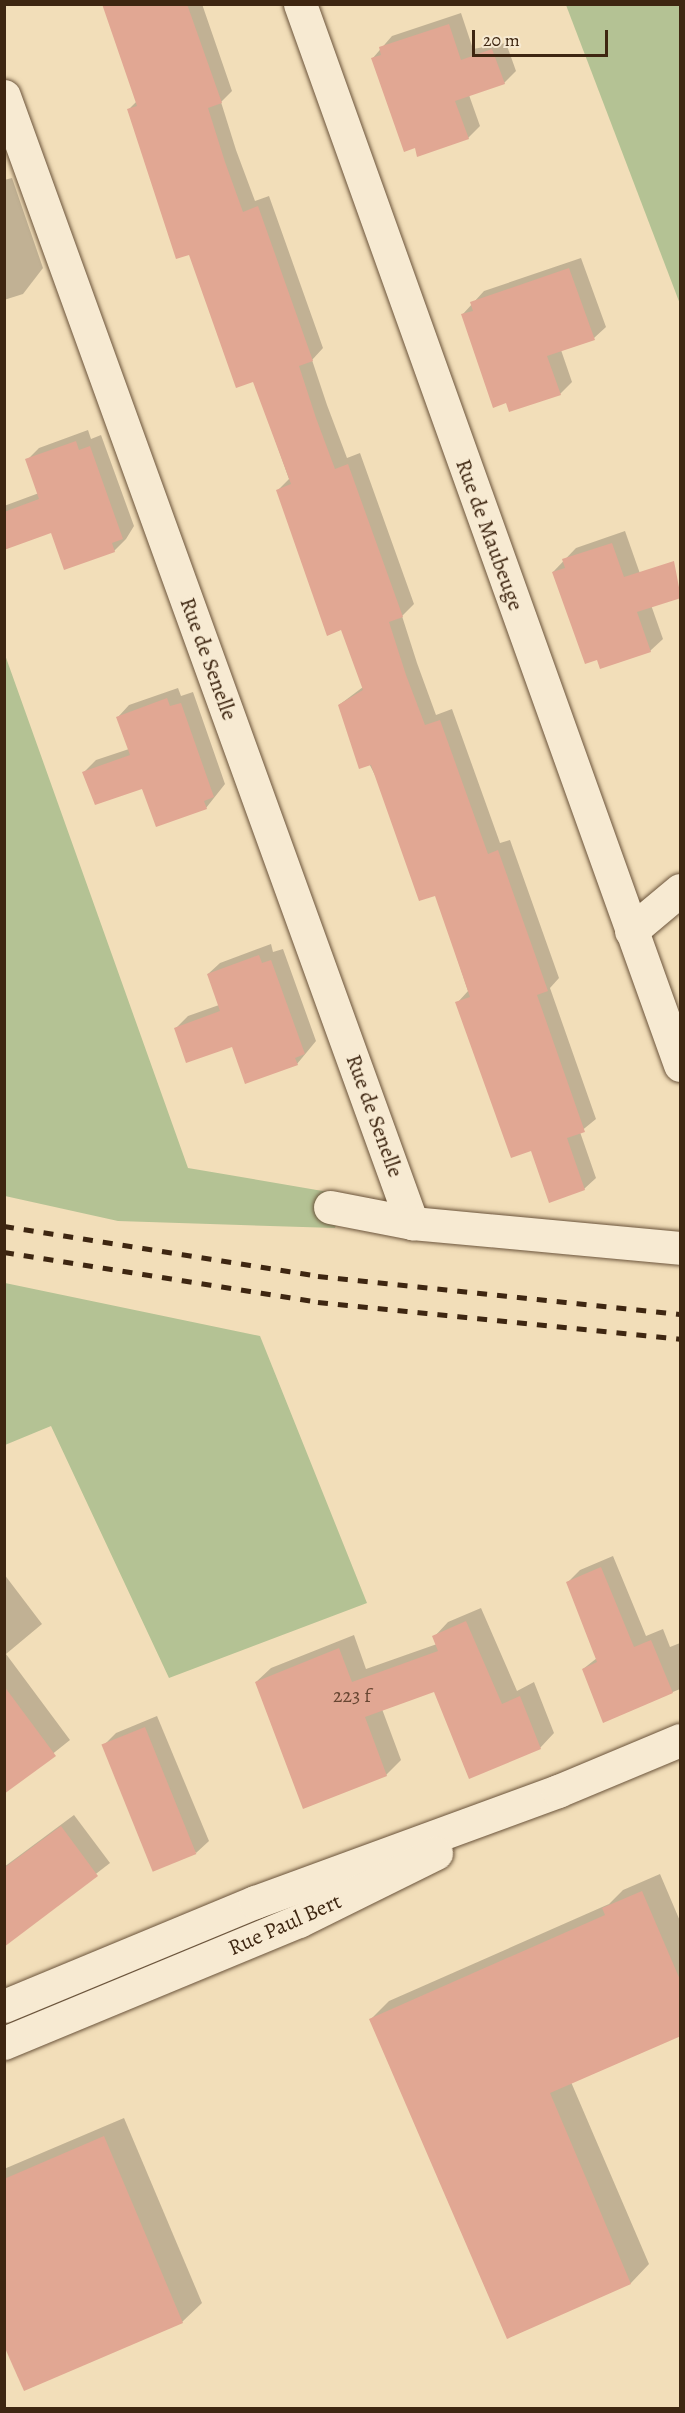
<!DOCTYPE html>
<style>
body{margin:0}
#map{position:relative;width:685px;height:2413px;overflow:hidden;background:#f2deb9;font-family:Alegreya,serif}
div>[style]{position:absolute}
.green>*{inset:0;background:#b4c294}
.shadow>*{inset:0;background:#0003}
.building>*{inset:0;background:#e1a793;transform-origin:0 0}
.roads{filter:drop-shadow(0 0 2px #6b543b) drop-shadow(0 0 2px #6b543b)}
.minor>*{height:33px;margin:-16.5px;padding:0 16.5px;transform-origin:16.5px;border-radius:16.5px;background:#f7ead2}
.tertiary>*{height:33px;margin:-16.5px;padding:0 16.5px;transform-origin:16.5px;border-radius:16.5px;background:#f7ead2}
.rail>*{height:4.5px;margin-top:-2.25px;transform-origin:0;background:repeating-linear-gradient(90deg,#3e2611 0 10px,transparent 0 20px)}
span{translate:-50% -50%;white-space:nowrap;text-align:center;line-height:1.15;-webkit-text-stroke:4.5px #f7ead2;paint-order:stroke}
.number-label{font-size:20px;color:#674632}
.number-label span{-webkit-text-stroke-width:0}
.street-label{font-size:22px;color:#3e2611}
.frame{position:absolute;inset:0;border:6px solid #3e2611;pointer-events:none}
.scale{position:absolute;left:472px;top:30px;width:136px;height:27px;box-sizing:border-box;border:3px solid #3e2611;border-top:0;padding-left:8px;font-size:18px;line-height:21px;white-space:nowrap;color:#3e2611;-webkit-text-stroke:4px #f7ead2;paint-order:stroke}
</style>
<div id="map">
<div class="green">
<div style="clip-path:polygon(566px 5px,680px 5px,680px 304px)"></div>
<div style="clip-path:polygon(4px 652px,188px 1168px,346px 1195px,335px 1228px,118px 1221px,5px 1196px)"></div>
<div style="clip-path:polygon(5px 1283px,260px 1336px,367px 1603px,169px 1678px,51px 1426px,5px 1445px)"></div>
</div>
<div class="shadow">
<div style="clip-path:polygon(103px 4px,202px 4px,232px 91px,221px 102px,236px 150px,255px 201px,269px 196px,323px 348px,312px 360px,327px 405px,347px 458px,360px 453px,414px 604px,402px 616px,417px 663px,436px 715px,452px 709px,500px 843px,510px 840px,559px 978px,550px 988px,596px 1119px,580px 1132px,596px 1178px,584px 1189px,532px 1149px,457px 1003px,468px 991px,436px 894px,339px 705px,363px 687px,342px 628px,278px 490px,289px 479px,254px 380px,190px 253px,128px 110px,137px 101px)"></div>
<div style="clip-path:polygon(461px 13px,473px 49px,506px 43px,516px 71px,504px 83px,469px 95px,480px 126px,468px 138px,372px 59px,392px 36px)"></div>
<div style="clip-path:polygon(12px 178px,43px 268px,23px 294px,4px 300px,4px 180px)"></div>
<div style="clip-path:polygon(581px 258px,606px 327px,594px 338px,561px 350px,572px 382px,560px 394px,462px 315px,484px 291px)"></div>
<div style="clip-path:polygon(88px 430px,91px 439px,101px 435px,134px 526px,126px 539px,114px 551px,52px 531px,4px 545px,4px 506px,39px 493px,27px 460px,39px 448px)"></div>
<div style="clip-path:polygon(625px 531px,663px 639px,650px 651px,553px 572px,576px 548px)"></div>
<div style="clip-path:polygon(178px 688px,181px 696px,193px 692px,225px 784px,206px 808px,84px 772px,96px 760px,129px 749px,118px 717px,129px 705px)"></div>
<div style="clip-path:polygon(271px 944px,273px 952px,283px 949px,316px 1041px,297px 1064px,176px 1028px,188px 1016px,219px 1005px,208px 974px,220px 963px)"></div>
<div style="clip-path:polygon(613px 1556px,646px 1636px,663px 1629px,670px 1647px,680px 1643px,680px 1689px,604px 1721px,583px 1669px,597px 1658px,568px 1582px,580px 1570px)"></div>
<div style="clip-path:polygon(4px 1574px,42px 1624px,6px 1654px,70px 1740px,6px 1791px)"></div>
<div style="clip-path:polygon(481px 1608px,517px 1691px,534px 1682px,554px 1733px,540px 1748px,435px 1690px,382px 1709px,401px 1760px,386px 1775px,256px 1682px,271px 1668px,354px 1635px,366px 1669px,437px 1644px,434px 1637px,448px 1622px)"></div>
<div style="clip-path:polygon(157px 1716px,209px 1841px,196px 1853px,103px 1746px,116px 1733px)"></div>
<div style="clip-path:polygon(74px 1815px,110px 1863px,4px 1945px,4px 1867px)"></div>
<div style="clip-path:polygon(660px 1874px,680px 1921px,680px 2034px,571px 2082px,649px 2264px,631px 2283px,508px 2337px,371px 2019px,389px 2001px,609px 1904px,623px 1890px)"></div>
<div style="clip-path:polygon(124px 2118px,202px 2303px,182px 2322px,4px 2342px,4px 2169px)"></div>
</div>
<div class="building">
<div style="clip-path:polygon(102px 4px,187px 4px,222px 103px,208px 108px,225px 162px,243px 212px,258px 206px,313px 361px,299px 366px,316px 418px,335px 469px,348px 464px,403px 617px,389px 622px,406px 675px,425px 725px,440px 720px,488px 854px,498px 850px,548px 991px,537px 995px,585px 1132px,567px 1138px,585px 1190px,549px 1203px,531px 1151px,511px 1158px,455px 1002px,470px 997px,435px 896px,419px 901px,371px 765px,359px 769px,338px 705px,363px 690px,341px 630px,327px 636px,276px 490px,291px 484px,253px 382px,236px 388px,189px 255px,176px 259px,127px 109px,137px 106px)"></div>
<div style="clip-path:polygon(449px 24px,461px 60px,492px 49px,505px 84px,455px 101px,469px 139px,417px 157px,415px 148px,404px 152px,371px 58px,381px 55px,379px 47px)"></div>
<div style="clip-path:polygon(569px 268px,595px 340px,547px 356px,561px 395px,509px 412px,506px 403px,493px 408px,461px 314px,473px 311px,470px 302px)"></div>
<div style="clip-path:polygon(76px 441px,79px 450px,90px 446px,123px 539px,112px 543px,115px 552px,64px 570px,51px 533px,4px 550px,4px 512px,39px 499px,25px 459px)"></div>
<div style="clip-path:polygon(612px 543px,624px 577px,674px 561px,681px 598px,637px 612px,651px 652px,600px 669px,597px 660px,585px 664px,552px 572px,565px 568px,562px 559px)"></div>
<div style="clip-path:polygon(167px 698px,170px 706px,181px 703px,214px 797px,204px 801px,207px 809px,156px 827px,142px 789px,95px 805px,82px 772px,130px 755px,116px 717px)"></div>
<div style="clip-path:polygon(259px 955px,262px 963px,271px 960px,305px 1054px,295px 1058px,298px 1065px,245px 1084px,232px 1047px,186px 1063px,174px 1028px,220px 1011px,207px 974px)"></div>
<div style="clip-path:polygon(601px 1567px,634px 1647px,651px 1640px,673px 1693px,603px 1723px,582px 1669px,597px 1662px,566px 1582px)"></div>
<div style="clip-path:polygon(466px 1621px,502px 1704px,520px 1696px,541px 1749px,469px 1779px,434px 1692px,365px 1717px,387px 1776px,303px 1809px,255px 1682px,339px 1648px,352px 1682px,438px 1651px,432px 1636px)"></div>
<div style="clip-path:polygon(4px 1686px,56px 1756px,4px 1794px)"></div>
<div style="left:145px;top:1727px;width:137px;height:47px;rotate:68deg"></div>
<div style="clip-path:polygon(61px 1826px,98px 1876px,4px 1947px,4px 1868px)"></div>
<div style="clip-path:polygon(642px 1891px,681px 1982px,681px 2036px,550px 2093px,631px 2284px,507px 2339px,369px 2019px,605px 1915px,602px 1908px)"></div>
<div style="clip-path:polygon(104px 2136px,183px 2323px,24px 2391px,4px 2346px,4px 2179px)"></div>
</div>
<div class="roads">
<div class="minor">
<div style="left:300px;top:4px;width:1127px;rotate:70.29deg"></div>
<div style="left:4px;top:96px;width:1199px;rotate:70.1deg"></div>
<div style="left:631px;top:931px;width:64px;rotate:-39.9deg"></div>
<div style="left:330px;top:1207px;width:84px;rotate:11deg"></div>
<div style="left:412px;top:1223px;width:269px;rotate:5.3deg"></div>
</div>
<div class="tertiary">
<div style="left:4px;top:2006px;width:272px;rotate:-22.5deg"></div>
<div style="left:255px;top:1902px;width:323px;rotate:-20.1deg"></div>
<div style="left:558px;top:1791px;width:132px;rotate:-22.7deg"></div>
<div style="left:4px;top:2043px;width:319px;rotate:-22.5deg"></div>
<div style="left:299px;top:1921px;width:153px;rotate:-26.4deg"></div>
</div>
</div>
<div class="rail">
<div style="left:4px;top:1226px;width:318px;rotate:9deg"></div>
<div style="left:318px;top:1276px;width:364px;rotate:6deg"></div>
<div style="left:4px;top:1252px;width:318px;rotate:9deg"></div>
<div style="left:318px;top:1302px;width:364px;rotate:5.8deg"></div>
</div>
<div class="number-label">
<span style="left:352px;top:1695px">223 f</span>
</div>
<div class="street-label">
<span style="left:489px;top:535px;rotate:70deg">Rue de Maubeuge</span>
<span style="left:208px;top:659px;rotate:70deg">Rue de Senelle</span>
<span style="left:374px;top:1116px;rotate:70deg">Rue de Senelle</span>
<span style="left:285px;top:1925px;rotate:-24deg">Rue Paul Bert</span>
</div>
<div class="frame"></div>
<div class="scale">20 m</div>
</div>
